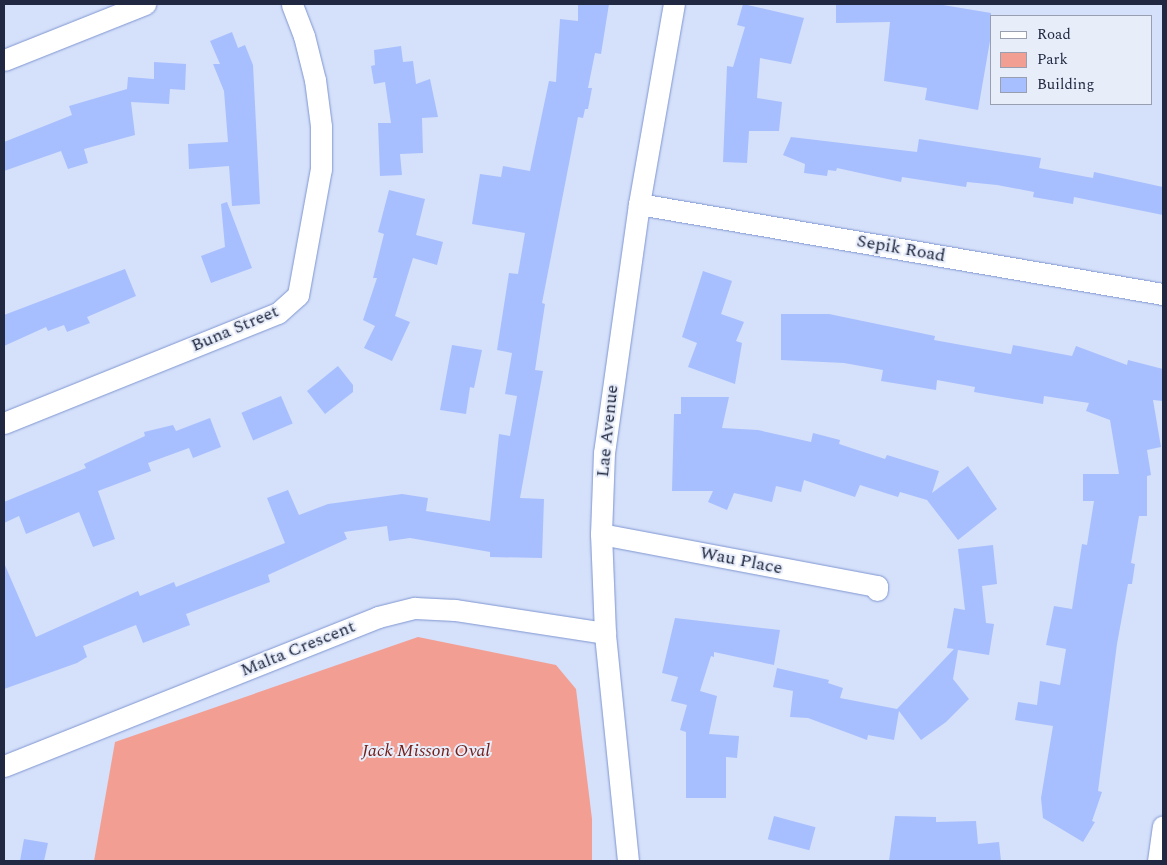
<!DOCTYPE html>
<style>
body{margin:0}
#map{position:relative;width:1167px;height:865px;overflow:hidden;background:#d5e0fa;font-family:Spectral,serif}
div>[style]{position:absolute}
.green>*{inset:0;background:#f39e92}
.building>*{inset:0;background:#a7bffe;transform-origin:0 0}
.roads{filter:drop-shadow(0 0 1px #7e95d1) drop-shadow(0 0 1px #7e95d1)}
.street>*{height:21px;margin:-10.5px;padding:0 10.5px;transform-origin:10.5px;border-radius:10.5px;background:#fff}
span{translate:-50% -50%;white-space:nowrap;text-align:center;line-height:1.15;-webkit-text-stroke:4px #e8edfa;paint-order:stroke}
.street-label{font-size:18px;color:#202941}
.park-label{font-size:18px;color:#711d18;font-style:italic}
.frame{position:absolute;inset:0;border:5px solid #202941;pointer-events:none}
.legend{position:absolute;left:990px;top:15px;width:162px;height:90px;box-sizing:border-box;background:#e8edfa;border:1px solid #989fb0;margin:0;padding:6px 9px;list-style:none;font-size:15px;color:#202941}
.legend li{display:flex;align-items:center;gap:10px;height:25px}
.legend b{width:25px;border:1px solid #989fb0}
</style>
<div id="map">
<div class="green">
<div style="clip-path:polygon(418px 637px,556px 665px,576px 689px,592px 819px,592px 861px,94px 861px,115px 742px)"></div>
</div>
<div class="building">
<div style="clip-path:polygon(578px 4px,609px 4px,601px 54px,595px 53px,588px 88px,592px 88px,588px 109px,585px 109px,583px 118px,578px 117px,542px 303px,545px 304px,535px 370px,543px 371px,520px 498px,544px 499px,542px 558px,490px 557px,490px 552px,410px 538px,389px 541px,387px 526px,344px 532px,347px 539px,268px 575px,270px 582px,186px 614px,190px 625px,143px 643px,136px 625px,83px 646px,87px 657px,77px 663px,4px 689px,4px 563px,36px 637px,138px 591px,140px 596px,174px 582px,176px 587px,285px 543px,267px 498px,288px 490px,299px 515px,328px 504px,402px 494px,428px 498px,426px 511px,490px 521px,499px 434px,510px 436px,517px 396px,505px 394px,512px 353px,497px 350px,509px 273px,518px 274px,525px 233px,472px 224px,480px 174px,501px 177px,503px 166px,530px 171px,549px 81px,556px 82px,560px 19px,578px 21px)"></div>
<div style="clip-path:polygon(743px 4px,804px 18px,791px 64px,760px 58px,757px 98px,782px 102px,779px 131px,749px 131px,747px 163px,723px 162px,727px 66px,733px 67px,745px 27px,737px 25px)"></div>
<div style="clip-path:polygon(836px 4px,937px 4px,991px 13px,991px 35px,978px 110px,925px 100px,927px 88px,884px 81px,890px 22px,836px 23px)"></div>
<div style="clip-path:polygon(232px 32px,238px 48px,245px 45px,253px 65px,260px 204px,232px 206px,229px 166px,189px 169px,188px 144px,228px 142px,224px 91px,213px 64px,220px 64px,210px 41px)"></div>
<div style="clip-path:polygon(401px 46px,403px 62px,413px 61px,416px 84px,430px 79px,438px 117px,422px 118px,423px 153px,400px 154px,402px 175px,380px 176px,378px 123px,391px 123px,385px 82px,374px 84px,371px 66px,375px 65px,374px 50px)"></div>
<div style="clip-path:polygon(154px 62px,186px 64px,185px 90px,170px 89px,169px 104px,131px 102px,135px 135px,84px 149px,88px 163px,68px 169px,61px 151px,4px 171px,4px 142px,72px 115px,69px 106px,127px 89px,128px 77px,154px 79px)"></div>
<div style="clip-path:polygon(791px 137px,917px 152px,919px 139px,1041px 158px,1039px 168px,1093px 178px,1094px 172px,1163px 187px,1163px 215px,1074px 197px,1073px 204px,1033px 197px,1034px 192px,997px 185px,967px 182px,966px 187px,902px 177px,901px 182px,837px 168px,836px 171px,828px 170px,827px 176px,804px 173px,805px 164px,783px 155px)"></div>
<div style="clip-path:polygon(389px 190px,425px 199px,416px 235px,443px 242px,437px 265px,413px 258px,395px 316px,410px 322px,392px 361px,364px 348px,375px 326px,363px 320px,377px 278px,373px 278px,384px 234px,378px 232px)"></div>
<div style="clip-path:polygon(227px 202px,252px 268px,211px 283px,201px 256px,225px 247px,221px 204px)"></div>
<div style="clip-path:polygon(125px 269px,136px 296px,87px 317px,90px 323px,67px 332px,64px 325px,48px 331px,46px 327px,4px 346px,4px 315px)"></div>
<div style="clip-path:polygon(703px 271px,732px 281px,721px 314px,744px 322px,736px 341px,742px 343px,735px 384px,688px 367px,697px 343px,682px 337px)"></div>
<div style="clip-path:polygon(781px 314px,829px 314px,935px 336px,934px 340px,1011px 354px,1013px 345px,1072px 356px,1076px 346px,1127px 365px,1128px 360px,1163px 369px,1163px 401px,1153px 400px,1161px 447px,1147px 450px,1151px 475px,1147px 476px,1147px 516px,1139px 516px,1131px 563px,1135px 564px,1132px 584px,1128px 584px,1117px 644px,1098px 791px,1102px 792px,1092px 821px,1095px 822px,1083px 842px,1043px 818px,1041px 798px,1053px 726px,1015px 720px,1018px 702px,1037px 705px,1040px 681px,1060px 685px,1066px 649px,1046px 645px,1054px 606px,1072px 609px,1082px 544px,1087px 545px,1094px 501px,1083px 501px,1083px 474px,1119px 474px,1110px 420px,1086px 411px,1089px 403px,1044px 396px,1043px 404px,974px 392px,975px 387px,937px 380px,936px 390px,881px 381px,883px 370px,844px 363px,781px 360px)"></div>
<div style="clip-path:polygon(452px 345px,482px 350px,474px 388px,470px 387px,466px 414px,440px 410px)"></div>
<div style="clip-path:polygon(338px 366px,353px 385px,353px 392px,325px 414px,307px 391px)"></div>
<div style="left:281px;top:396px;width:30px;height:43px;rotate:67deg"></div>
<div style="clip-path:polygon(681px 397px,729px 397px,722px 428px,758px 430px,811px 442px,813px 433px,840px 440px,839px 444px,885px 459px,887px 455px,939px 471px,932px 493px,968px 466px,997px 509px,958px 540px,927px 500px,900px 492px,898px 497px,860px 485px,855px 497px,804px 480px,801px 492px,776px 486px,772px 502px,734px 493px,727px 510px,708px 502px,713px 491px,672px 491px,674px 414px,681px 414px)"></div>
<div style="clip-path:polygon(210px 418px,221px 447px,193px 458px,189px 448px,148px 463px,151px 471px,98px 491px,115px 539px,93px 547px,79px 512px,26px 534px,19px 516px,4px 523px,4px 502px,86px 468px,84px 464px,145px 436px,144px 432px,173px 425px,176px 431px)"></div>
<div style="clip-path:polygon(993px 545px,997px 584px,982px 586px,986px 623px,994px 624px,989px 655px,958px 650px,953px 679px,969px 699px,946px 722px,921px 740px,899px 711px,894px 740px,868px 735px,867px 740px,808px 718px,790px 717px,793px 691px,773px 687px,777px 668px,829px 680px,828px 683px,843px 688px,840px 698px,897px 709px,954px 649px,947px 648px,954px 608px,965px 610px,958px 549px)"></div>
<div style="clip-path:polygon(675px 618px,780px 630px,774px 665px,714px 652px,714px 657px,711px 656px,700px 691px,717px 696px,709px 734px,739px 736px,737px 758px,726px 757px,726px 798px,686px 798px,686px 732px,680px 730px,687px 705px,671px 701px,678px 677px,662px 673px)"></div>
<div style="left:774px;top:816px;width:43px;height:24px;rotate:15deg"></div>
<div style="clip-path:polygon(895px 816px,936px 817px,936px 822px,976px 821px,978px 844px,999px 842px,1001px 861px,889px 861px)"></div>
<div style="clip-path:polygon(24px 839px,48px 843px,44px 861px,20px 861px)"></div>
</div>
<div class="roads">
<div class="street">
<div style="left:4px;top:60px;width:152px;rotate:-21.7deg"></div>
<div style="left:639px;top:204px;width:532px;rotate:9.75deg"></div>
<div style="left:4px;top:423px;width:295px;rotate:-21.9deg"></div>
<div style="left:278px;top:313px;width:27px;rotate:-42deg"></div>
<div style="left:298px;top:295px;width:128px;rotate:-79.7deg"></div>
<div style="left:321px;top:169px;width:43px;rotate:-90deg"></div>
<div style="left:321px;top:126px;width:46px;rotate:-97.4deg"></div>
<div style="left:315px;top:80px;width:45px;rotate:-104deg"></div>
<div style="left:304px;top:36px;width:34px;rotate:-111deg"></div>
<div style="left:601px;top:534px;width:281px;rotate:10.7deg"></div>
<div style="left:877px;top:586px;width:4px;rotate:90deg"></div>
<div style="left:4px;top:766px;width:403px;rotate:-21.7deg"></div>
<div style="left:378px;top:617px;width:38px;rotate:-14deg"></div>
<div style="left:415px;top:608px;width:40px;rotate:2.9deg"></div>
<div style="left:455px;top:610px;width:152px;rotate:8.7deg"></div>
<div style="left:628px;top:861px;width:229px;rotate:-95.8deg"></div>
<div style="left:605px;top:633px;width:99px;rotate:-92.3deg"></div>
<div style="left:601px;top:534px;width:81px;rotate:-87.9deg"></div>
<div style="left:604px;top:453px;width:251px;rotate:-82deg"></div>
<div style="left:639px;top:204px;width:203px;rotate:-80.1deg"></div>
<div style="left:1158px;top:861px;width:35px;rotate:-82deg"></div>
</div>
</div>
<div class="street-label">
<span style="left:901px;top:249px;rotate:10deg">Sepik Road</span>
<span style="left:235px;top:329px;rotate:-23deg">Buna Street</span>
<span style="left:608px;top:431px;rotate:-84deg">Lae Avenue</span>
<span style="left:741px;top:561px;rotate:11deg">Wau Place</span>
<span style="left:298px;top:649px;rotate:-22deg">Malta Crescent</span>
</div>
<div class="park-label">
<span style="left:426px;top:751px">Jack Misson Oval</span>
</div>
<div class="frame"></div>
<ul class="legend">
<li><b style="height:6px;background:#fff"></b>Road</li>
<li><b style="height:14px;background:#f39e92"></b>Park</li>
<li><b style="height:14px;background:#a7bffe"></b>Building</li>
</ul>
</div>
